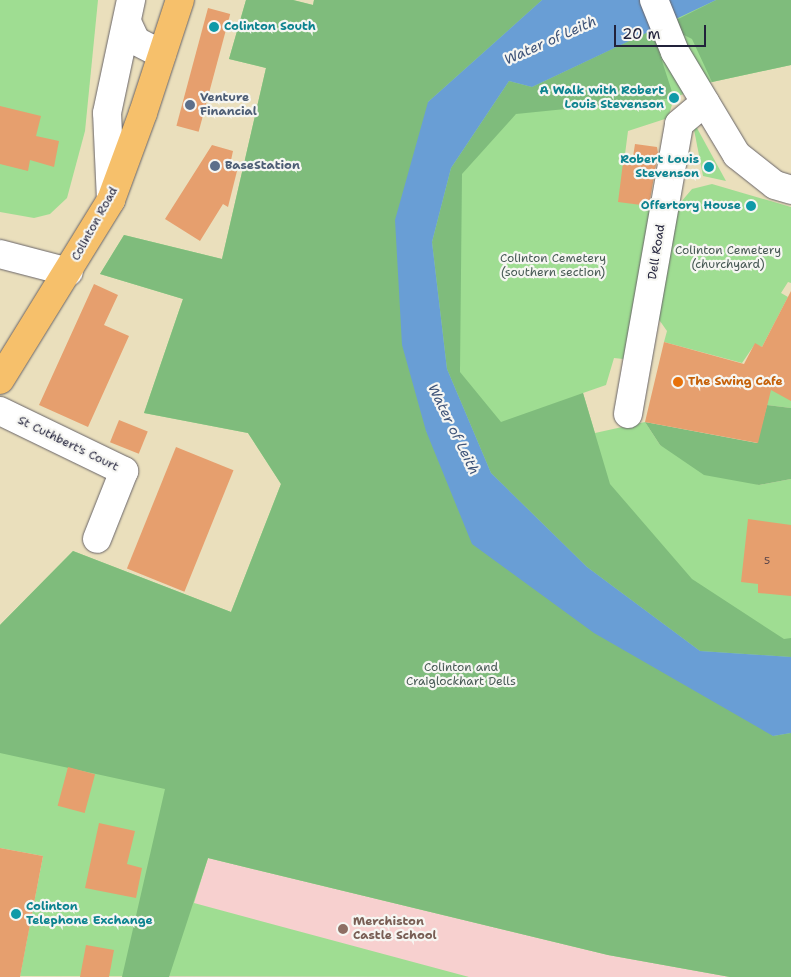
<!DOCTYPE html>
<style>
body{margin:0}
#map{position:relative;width:791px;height:977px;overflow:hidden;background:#eadfbc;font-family:"Shantell Sans",sans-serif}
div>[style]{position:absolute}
.built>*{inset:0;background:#f7d0cf}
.green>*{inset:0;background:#9fdd92}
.forest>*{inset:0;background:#7fbc7c}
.water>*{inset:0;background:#699ed5}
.building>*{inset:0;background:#e69f6e;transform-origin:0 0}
.roads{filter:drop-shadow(0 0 1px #686468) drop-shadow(0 0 1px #686468)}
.minor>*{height:28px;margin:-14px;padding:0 14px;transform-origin:14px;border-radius:14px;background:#fff}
.major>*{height:28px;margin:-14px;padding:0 14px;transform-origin:14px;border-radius:14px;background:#f6c06b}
.dots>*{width:14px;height:14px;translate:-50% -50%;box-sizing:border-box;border:2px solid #f6f6f2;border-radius:50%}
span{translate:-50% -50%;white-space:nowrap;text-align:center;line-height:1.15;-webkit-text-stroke:4.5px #f6f6f2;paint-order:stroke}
.number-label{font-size:10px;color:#534148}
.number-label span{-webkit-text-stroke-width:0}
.culture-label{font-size:12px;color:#0d838f;font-weight:700}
.left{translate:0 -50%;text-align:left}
.right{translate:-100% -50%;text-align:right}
.service-label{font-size:12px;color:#4e5e75;font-weight:700}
.street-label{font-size:12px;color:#22223b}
.park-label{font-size:12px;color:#485a55}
.food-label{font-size:12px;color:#c56008;font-weight:700}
.education-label{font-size:12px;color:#785e54;font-weight:700}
.water-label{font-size:14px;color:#3e5479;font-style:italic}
.scale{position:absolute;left:614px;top:25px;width:92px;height:22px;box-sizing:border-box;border:2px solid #22223b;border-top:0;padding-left:6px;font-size:15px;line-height:18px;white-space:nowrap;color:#22223b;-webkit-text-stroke:4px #f6f6f2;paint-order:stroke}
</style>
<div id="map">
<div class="built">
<div style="clip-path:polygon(208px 858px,608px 955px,730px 977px,169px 977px)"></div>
</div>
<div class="green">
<div style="clip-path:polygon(0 0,98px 0,85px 131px,67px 198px,50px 214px,34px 218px,0 212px)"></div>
<div style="clip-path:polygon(246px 0,293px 0,313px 5px,314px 0,791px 0,791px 65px,712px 82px,674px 98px,668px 118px,628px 131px,619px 201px,655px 207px,632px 360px,614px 358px,606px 385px,583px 393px,595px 433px,645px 422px,660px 445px,759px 485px,791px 479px,791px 977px,730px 977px,608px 955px,208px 858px,194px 903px,469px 977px,20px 976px,43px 856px,0 848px,0 625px,73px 551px,231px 612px,281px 484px,248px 433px,144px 413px,183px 299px,100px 274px,124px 235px,222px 259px,266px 68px,229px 59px)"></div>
<div style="clip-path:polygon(692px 119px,726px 181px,703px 176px)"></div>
<div style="clip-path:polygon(712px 184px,791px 207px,791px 283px,788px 282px,781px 293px,788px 297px,762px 347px,755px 344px,742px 363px,664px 342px,667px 331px,655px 314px,675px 209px,692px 189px)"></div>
<div style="clip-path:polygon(767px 382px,791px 399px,791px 408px,767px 405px,764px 417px)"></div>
</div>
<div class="forest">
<div style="clip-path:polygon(246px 0,293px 0,313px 5px,314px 0,542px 0,428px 102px,426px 431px,773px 736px,791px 733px,791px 977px,730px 977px,608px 955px,208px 858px,169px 977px,122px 977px,165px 789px,0 753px,0 625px,73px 551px,231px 612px,281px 484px,248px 433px,144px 413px,183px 299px,100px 274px,124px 235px,222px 259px,266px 68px,229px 59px)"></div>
<div style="clip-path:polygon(716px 0,791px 0,791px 65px,712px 82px,692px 39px,682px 34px,676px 20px)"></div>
<div style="clip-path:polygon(652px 30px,674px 98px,516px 114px,462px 174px,460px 372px,501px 422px,583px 393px,610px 484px,692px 579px,784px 639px,791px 638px,791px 657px,700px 651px,587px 567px,491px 473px,447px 369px,432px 242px,451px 168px,509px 81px,532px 87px)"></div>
<div style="clip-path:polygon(767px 405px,791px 408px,791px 479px,759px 485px,704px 475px,660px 445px,645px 422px,757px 443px)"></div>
</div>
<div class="water">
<div style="clip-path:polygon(542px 0,716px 0,532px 87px,509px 81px,451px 168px,432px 242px,447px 369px,491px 473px,587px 567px,700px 651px,791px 657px,791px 733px,773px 736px,594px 633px,472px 544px,426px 431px,402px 345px,395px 220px,428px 102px)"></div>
</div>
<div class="building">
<div style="left:208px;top:8px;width:23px;height:122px;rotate:15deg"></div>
<div style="clip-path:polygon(0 106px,41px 116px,36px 136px,59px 141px,54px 167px,30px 160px,28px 171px,0 164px)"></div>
<div style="clip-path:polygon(635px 144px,657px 147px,658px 153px,649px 206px,618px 202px,624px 155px,633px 157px)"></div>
<div style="clip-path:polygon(212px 145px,233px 151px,230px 165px,238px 167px,228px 207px,223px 204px,200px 241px,165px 219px)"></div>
<div style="clip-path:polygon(94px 284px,118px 295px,104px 325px,129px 336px,88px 427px,39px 405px)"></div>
<div style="clip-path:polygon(791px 291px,791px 401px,771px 390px,758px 443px,645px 422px,664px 342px,744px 364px,755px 343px,762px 347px)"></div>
<div style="left:119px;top:420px;width:31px;height:24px;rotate:22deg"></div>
<div style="left:176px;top:447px;width:62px;height:131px;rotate:22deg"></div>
<div style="clip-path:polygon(748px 519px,791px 525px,791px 596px,758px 593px,758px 584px,741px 582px)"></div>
<div style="left:68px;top:767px;width:28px;height:40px;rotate:15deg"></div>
<div style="clip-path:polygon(99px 823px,135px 831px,127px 864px,142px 868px,136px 898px,85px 888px)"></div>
<div style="clip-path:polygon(0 848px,43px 856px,20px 977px,0 977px)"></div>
<div style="clip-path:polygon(86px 945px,114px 950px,109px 977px,80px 977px)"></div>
</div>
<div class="roads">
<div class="minor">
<div style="left:654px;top:0;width:56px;rotate:68deg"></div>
<div style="left:675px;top:52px;width:120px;rotate:59deg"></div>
<div style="left:737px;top:155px;width:48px;rotate:38.3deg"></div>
<div style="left:775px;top:185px;width:17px;rotate:17deg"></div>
<div style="left:127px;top:22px;width:21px;rotate:65deg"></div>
<div style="left:136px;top:41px;width:29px;rotate:27deg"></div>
<div style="left:111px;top:200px;width:87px;rotate:-92.6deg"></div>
<div style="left:107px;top:113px;width:116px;rotate:-78deg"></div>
<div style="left:0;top:254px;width:71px;rotate:14.6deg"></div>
<div style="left:0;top:411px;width:138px;rotate:25.8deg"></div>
<div style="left:124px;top:471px;width:73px;rotate:111.7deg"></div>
<div style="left:628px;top:414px;width:294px;rotate:-80deg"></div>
<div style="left:679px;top:124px;width:34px;rotate:-40deg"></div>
</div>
<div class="major">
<div style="left:0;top:380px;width:211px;rotate:-58.3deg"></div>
<div style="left:111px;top:200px;width:93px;rotate:-69.8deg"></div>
<div style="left:143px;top:113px;width:119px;rotate:-71.9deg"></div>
</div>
</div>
<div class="dots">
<div style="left:214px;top:27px;background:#0f9aa8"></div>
<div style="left:674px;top:98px;background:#0f9aa8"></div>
<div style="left:190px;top:105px;background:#5c6f8a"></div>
<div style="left:215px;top:166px;background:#5c6f8a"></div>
<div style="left:709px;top:167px;background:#0f9aa8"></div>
<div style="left:751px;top:206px;background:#0f9aa8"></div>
<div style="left:678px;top:382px;background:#e8710a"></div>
<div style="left:16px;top:914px;background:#0f9aa8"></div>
<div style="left:343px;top:929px;background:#8d6e63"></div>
</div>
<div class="number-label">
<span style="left:767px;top:561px">5</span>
</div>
<div class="culture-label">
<span class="left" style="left:224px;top:27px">Colinton South</span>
<span class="right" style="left:664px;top:98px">A Walk with Robert<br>Louis Stevenson</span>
<span class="right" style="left:699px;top:167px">Robert Louis<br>Stevenson</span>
<span class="right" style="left:741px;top:206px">Offertory House</span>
<span class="left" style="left:26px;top:914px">Colinton<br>Telephone Exchange</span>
</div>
<div class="service-label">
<span class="left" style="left:200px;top:105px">Venture<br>Financial</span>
<span class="left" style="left:225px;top:166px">BaseStation</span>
</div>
<div class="street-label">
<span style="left:95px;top:224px;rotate:-61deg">Colinton Road</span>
<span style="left:657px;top:252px;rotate:-81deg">Dell Road</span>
<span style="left:68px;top:444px;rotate:26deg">St Cuthbert's Court</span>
</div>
<div class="park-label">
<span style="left:728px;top:258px">Colinton Cemetery<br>(churchyard)</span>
<span style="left:553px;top:266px">Colinton Cemetery<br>(southern section)</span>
<span style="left:461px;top:675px">Colinton and<br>Craiglockhart Dells</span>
</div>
<div class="food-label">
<span class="left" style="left:688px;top:382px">The Swing Cafe</span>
</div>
<div class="education-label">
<span class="left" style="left:353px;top:929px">Merchiston<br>Castle School</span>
</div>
<div class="water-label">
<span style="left:550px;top:40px;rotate:-24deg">Water of Leith</span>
<span style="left:454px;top:429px;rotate:64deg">Water of Leith</span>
</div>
<div class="scale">20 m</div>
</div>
